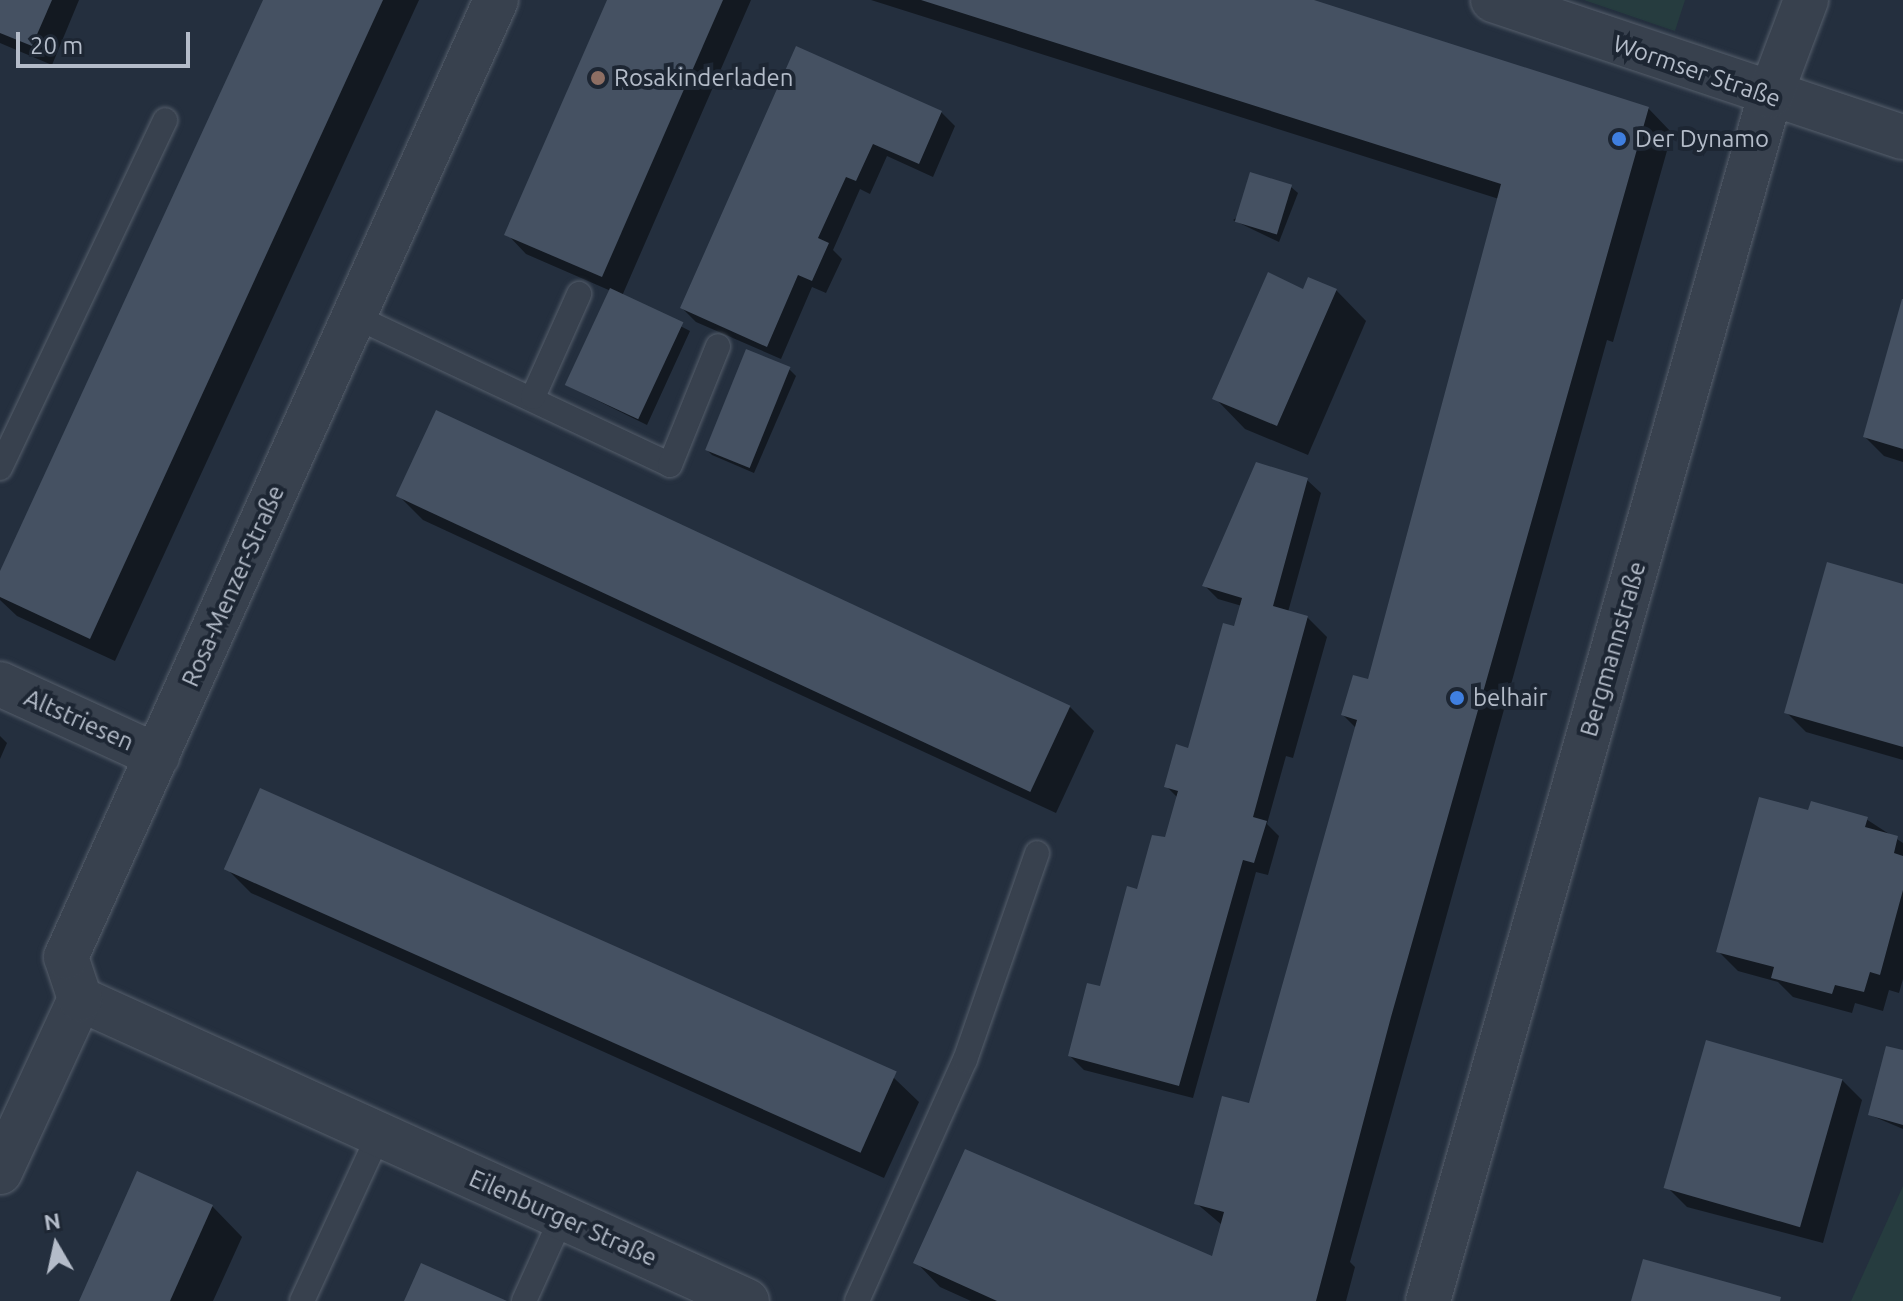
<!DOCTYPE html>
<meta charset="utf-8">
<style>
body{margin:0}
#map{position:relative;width:1903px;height:1301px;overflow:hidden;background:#242f3e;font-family:Ubuntu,sans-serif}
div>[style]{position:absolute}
.green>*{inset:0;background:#263c3f}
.shadow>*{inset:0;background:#0007}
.building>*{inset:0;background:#455162;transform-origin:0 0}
.roads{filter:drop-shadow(0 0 2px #565f6c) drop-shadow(0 0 2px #565f6c)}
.service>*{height:24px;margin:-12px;padding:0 12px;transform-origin:12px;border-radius:12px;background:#38414e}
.minor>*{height:44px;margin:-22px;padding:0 22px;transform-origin:22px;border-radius:22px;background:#38414e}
.tertiary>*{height:44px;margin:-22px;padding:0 22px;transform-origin:22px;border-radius:22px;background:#38414e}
.dots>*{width:22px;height:22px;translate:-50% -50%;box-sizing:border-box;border:4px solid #1d2633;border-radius:50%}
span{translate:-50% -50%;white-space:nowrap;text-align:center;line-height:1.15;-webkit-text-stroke:8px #1d2633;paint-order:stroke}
.street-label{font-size:24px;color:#b4bcc9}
.poi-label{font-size:24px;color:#b4bcc9}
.left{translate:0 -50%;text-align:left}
.north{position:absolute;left:16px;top:1205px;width:80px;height:80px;-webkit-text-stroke:6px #1d2633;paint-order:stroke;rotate:351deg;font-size:22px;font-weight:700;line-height:32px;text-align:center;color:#b4bcc9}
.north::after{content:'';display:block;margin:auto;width:28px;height:36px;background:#b4bcc9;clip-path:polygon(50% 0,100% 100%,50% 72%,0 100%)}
.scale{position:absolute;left:16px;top:32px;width:174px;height:36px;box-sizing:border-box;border:4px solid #b4bcc9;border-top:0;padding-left:10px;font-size:24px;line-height:28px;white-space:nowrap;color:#b4bcc9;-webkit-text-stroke:6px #1d2633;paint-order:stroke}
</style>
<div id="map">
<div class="green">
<div style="clip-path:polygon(1584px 0,1685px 0,1675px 31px)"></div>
<div style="clip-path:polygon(1903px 1186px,1903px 1301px,1851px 1301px)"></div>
</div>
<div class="shadow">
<div style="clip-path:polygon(0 0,79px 0,52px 65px,0 43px)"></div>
<div style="clip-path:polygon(265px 0,419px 0,115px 661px,17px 616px,0 600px,0 576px)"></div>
<div style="clip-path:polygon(610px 0,751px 0,622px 296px,690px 331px,647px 425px,568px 386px,611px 291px,526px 254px,507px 234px)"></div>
<div style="clip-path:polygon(871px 0,1306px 0,1648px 108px,1672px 133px,1613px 342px,1607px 340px,1350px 1262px,1355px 1267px,1346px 1301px,971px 1301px,940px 1287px,916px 1262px,1213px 1258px,1222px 1225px,1196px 1203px,1250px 1106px,1356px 728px,1343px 715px,1370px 681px,1499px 199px)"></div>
<div style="clip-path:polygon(797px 49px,941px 112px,955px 126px,933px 177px,887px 156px,870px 194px,860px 189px,833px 250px,842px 259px,826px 293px,812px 287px,781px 359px,696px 322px,682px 308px)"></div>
<div style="clip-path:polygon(1291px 187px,1298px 193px,1279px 242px,1233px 220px)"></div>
<div style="clip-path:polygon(1336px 290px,1366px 321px,1308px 455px,1245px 429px,1215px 398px)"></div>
<div style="clip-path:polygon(1903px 303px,1903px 462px,1884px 456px,1865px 437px)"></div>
<div style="clip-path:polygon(789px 369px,796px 376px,754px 473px,712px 455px,706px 449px)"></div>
<div style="clip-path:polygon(1307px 480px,1321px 493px,1288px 612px,1307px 617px,1327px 637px,1293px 758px,1286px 756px,1267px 824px,1279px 836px,1268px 875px,1256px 872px,1193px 1098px,1084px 1070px,1070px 1056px,1166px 839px,1178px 798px,1166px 786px,1189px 750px,1242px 606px,1218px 599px,1205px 586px)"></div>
<div style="clip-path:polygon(398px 495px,1070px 707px,1094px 731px,1056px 813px,423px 520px)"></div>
<div style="clip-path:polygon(1903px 586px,1903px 760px,1806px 732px,1786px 712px)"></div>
<div style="clip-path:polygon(0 736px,7px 743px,0 759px)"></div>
<div style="clip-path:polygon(1810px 812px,1866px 819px,1903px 843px,1903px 979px,1899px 993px,1889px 990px,1883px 1011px,1855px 1003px,1852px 1013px,1793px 997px,1778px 982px,1738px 971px,1718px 951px)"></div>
<div style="clip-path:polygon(226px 868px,894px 1078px,919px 1102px,884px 1178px,251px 893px)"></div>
<div style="clip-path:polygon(1903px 1052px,1903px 1129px,1870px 1115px)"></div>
<div style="clip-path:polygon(1842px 1080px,1862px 1100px,1823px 1243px,1687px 1207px,1667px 1187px)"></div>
<div style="clip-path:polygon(212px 1206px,242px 1237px,213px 1301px,81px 1301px)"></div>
</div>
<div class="building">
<div style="clip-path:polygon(0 0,52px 0,32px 46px,0 33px)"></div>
<div style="clip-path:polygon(263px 0,383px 0,90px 639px,0 597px,0 571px)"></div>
<div style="clip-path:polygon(607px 0,723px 0,602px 277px,504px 235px)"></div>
<div style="clip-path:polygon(921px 0,1314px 0,1649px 107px,1391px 1017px,1316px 1301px,997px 1301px,913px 1263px,965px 1149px,1212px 1256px,1224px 1212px,1194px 1204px,1222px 1096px,1249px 1103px,1357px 720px,1341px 715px,1353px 675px,1368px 679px,1501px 184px)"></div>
<div style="clip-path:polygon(796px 46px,942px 111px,919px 164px,873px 144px,856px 181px,846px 177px,818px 238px,829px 243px,812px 281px,798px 275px,767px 347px,680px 308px)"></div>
<div style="left:1250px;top:172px;width:44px;height:52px;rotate:17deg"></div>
<div style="clip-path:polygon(1268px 272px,1303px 289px,1308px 277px,1337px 289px,1277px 426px,1212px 399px)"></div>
<div style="left:610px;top:288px;width:81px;height:107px;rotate:25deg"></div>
<div style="clip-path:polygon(1902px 299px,1903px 299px,1903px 449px,1863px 437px)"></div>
<div style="left:746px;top:349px;width:48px;height:109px;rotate:22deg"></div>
<div style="left:436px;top:410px;width:700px;height:95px;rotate:25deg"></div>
<div style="clip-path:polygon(1256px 462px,1308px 478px,1273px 606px,1308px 616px,1253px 817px,1267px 821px,1254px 863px,1243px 860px,1179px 1086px,1068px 1056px,1087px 983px,1100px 986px,1127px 886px,1137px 889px,1152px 835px,1165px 837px,1178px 791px,1164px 787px,1176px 744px,1188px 748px,1223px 623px,1234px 626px,1242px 598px,1202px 586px)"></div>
<div style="clip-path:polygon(1827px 562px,1903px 584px,1903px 747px,1784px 713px)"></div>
<div style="left:260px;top:788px;width:697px;height:89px;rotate:24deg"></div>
<div style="clip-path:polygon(1759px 797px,1808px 810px,1811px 801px,1868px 817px,1865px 827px,1898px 836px,1894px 853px,1903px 856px,1903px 890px,1880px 975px,1870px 972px,1864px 992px,1835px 985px,1832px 994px,1771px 978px,1774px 967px,1716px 952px)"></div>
<div style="left:1706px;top:1040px;width:142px;height:154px;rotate:16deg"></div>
<div style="clip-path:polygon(1886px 1046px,1903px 1050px,1903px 1125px,1868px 1115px)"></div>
<div style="clip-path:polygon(137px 1171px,213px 1205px,170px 1301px,79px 1301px)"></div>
<div style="clip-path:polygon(1643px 1259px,1781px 1297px,1780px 1301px,1631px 1301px)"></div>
<div style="clip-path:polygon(421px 1263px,507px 1301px,404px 1301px)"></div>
</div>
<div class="roads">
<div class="service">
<div style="left:354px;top:316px;width:349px;rotate:25.2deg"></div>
<div style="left:670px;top:465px;width:128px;rotate:-68deg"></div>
<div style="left:533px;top:397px;width:113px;rotate:-65.9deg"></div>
<div style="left:0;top:468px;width:385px;rotate:-64.6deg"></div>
<div style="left:302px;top:1301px;width:184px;rotate:-65.2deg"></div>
<div style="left:524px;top:1301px;width:92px;rotate:-65.7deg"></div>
<div style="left:857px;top:1301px;width:264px;rotate:-65.9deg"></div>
<div style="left:965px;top:1060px;width:219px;rotate:-70.8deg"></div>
</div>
<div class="minor">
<div style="left:1493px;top:0;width:432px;rotate:18.5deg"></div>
<div style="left:0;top:684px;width:173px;rotate:24.6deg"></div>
<div style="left:80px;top:999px;width:732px;rotate:24.36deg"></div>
<div style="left:0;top:1172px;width:191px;rotate:-65.2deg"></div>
<div style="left:80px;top:999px;width:44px;rotate:-108.4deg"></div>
<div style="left:66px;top:957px;width:1049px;rotate:-65.8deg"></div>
</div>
<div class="tertiary">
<div style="left:1428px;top:1301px;width:1253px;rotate:-74.16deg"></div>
<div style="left:1770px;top:96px;width:103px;rotate:-69.4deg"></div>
</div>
</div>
<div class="dots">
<div style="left:598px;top:78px;background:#8d6e63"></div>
<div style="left:1619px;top:139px;background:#3f7fe0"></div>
<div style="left:1457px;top:698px;background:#3f7fe0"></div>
</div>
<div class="street-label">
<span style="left:1697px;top:71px;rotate:19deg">Wormser Straße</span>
<span style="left:233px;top:586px;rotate:-66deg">Rosa-Menzer-Straße</span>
<span style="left:1613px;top:649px;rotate:-74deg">Bergmannstraße</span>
<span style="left:79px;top:720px;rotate:24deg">Altstriesen</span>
<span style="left:563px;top:1218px;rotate:24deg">Eilenburger Straße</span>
</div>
<div class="poi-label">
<span class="left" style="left:614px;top:78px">Rosakinderladen</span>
<span class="left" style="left:1635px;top:139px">Der Dynamo</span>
<span class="left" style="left:1473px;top:698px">belhair</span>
</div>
<div class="north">N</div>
<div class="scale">20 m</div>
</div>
